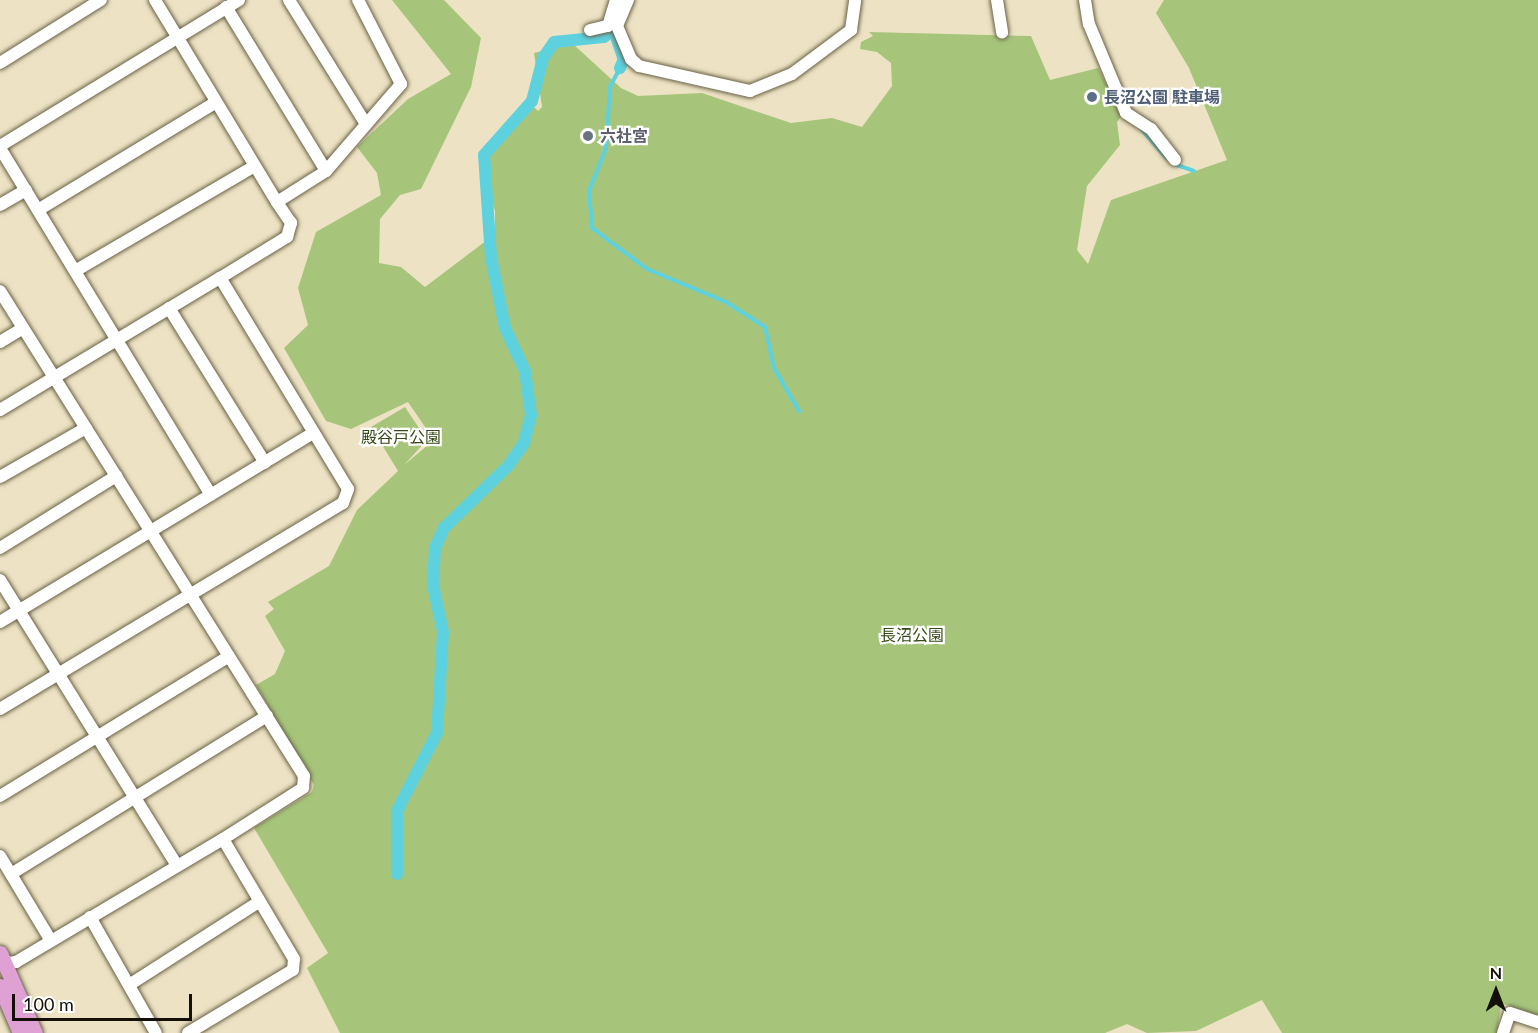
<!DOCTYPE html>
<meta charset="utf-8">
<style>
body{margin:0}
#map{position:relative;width:1538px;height:1033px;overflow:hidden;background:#ede3c4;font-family:Lato,"Noto Sans JP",sans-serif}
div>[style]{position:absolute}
.green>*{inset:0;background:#a6c57b}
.stream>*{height:4px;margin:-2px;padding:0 2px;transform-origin:2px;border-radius:2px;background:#5dd1de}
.canal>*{height:12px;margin:-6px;padding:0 6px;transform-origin:6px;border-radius:6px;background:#5dd1de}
.roads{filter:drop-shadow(0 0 2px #696146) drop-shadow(0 0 2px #696146)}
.minor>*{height:12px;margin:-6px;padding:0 6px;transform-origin:6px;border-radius:6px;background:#fff}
.major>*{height:15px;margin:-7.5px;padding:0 7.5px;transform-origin:7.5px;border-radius:7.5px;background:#dfa1d4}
.dots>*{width:16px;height:16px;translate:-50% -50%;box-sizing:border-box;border:3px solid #fff;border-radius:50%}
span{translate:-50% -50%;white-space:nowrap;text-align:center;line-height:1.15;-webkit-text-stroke:4.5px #fff;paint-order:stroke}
.service-label{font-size:16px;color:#4e5e75;font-weight:700}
.left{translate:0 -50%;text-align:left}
.worship-label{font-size:16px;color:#5b616d;font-weight:700}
.park-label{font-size:16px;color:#364a15}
.north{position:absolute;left:1466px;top:961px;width:60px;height:60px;-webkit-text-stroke:4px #fff;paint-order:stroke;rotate:0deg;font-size:16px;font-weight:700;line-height:24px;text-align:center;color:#130f06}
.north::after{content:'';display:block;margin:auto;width:21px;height:27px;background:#130f06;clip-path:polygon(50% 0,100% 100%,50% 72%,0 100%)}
.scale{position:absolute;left:12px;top:994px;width:180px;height:27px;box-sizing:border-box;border:3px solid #130f06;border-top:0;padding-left:8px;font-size:18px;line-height:21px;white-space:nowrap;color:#130f06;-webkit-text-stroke:4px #fff;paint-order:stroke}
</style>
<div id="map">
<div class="green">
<div style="clip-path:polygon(392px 0,444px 0,481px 38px,471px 87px,421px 189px,400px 195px,380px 219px,379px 263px,401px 267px,425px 287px,495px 234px,495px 211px,480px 166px,534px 107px,538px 111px,542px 107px,534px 53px,573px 44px,621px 88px,638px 96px,702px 93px,791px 123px,832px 118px,862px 127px,892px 86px,891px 63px,877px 52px,860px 49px,861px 42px,873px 36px,869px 32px,1031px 36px,1050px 80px,1098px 68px,1122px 115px,1117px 122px,1120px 145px,1087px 186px,1077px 250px,1088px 264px,1111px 200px,1227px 160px,1189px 68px,1156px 13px,1164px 0,1538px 0,1538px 1016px,1501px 1003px,1497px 1033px,1282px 1033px,1262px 1000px,1196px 1031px,1147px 1033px,1127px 1024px,1105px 1033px,340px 1033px,307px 968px,328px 953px,254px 828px,312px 792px,314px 785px,256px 685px,275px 674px,285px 651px,265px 616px,274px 609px,268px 602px,329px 566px,357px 510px,398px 471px,371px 427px,405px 407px,427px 440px,404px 465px,434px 440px,408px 402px,351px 429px,326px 421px,284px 348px,308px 325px,298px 288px,316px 232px,381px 195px,377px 173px,357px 147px,408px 99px,451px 74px)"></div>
</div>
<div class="stream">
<div style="left:620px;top:68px;width:21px;rotate:118deg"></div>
<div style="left:610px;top:87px;width:61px;rotate:93.8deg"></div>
<div style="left:606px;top:148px;width:46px;rotate:111.6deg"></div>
<div style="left:589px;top:191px;width:37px;rotate:85deg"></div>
<div style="left:592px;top:228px;width:69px;rotate:36.7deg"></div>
<div style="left:647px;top:269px;width:86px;rotate:22.7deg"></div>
<div style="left:726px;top:302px;width:46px;rotate:32.7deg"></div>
<div style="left:765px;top:327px;width:42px;rotate:77.6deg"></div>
<div style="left:774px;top:368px;width:50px;rotate:59.8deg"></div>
<div style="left:1142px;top:130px;width:37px;rotate:49deg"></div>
<div style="left:1174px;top:164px;width:21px;rotate:19deg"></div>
</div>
<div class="canal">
<div style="left:612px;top:25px;width:36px;rotate:71deg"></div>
<div style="left:624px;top:59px;width:10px;rotate:114deg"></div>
<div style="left:397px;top:874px;width:63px;rotate:-90deg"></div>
<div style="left:397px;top:811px;width:88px;rotate:-62.9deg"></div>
<div style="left:437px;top:733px;width:101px;rotate:-86.6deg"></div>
<div style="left:443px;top:632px;width:48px;rotate:-102deg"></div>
<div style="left:433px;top:585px;width:37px;rotate:-87deg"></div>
<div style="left:435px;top:548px;width:22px;rotate:-66deg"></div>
<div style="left:444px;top:528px;width:89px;rotate:-44.1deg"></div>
<div style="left:508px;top:466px;width:28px;rotate:-55deg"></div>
<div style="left:524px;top:443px;width:29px;rotate:-76deg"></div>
<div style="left:531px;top:415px;width:44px;rotate:-97.8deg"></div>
<div style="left:525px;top:371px;width:47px;rotate:-114.9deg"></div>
<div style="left:505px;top:328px;width:72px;rotate:-101.2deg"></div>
<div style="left:491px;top:257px;width:102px;rotate:-93.9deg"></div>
<div style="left:484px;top:155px;width:72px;rotate:-48.4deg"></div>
<div style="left:532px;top:101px;width:44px;rotate:-75.7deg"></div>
<div style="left:543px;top:58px;width:19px;rotate:-55deg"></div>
<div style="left:554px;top:42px;width:50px;rotate:-5.7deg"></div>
<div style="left:604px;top:37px;width:11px;rotate:-41deg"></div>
</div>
<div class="roads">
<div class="minor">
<div style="left:155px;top:0;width:236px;rotate:58.9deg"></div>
<div style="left:289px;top:0;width:146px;rotate:58.2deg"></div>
<div style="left:628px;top:0;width:28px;rotate:113deg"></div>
<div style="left:617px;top:26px;width:36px;rotate:67deg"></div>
<div style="left:631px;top:59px;width:11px;rotate:41deg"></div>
<div style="left:639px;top:66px;width:114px;rotate:12.7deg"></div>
<div style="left:750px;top:91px;width:45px;rotate:-22deg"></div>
<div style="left:792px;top:74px;width:74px;rotate:-36.7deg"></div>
<div style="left:851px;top:30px;width:30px;rotate:-82deg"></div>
<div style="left:997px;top:0;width:33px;rotate:81deg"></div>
<div style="left:1085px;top:0;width:24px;rotate:81deg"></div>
<div style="left:1089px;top:24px;width:96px;rotate:67.4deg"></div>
<div style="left:1126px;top:113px;width:30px;rotate:33deg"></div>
<div style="left:1151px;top:129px;width:39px;rotate:52deg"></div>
<div style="left:226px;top:7px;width:192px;rotate:58.6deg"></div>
<div style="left:590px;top:30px;width:18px;rotate:-13deg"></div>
<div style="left:608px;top:26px;width:27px;rotate:-73deg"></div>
<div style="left:0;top:63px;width:119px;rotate:-32deg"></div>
<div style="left:0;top:146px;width:280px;rotate:-31.4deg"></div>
<div style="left:0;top:148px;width:406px;rotate:58.7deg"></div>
<div style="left:0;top:205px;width:30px;rotate:-30deg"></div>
<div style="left:38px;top:210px;width:208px;rotate:-31.2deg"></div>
<div style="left:75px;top:271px;width:208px;rotate:-30.3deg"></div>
<div style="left:0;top:291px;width:572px;rotate:57.92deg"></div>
<div style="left:304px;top:776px;width:12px;rotate:95deg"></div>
<div style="left:303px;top:788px;width:95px;rotate:147.5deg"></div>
<div style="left:223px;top:839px;width:241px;rotate:149.3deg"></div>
<div style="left:16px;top:962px;width:16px;rotate:173deg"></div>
<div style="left:169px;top:308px;width:182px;rotate:58.2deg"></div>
<div style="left:0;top:342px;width:27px;rotate:-31deg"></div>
<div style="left:0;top:410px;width:257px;rotate:-31deg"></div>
<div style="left:0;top:477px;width:99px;rotate:-29.7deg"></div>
<div style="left:0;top:548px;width:137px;rotate:-31.8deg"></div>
<div style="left:0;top:580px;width:335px;rotate:58.2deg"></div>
<div style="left:0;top:622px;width:366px;rotate:-31.1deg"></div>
<div style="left:0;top:709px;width:400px;rotate:-31deg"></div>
<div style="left:343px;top:503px;width:15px;rotate:-70deg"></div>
<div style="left:348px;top:489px;width:247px;rotate:-121.2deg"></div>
<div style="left:220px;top:278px;width:79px;rotate:-31.5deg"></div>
<div style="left:287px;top:237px;width:15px;rotate:-74deg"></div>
<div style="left:291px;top:223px;width:25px;rotate:-124deg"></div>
<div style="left:277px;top:202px;width:58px;rotate:-32.3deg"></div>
<div style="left:326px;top:171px;width:115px;rotate:-49.2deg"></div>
<div style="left:401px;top:84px;width:94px;rotate:-117.1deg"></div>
<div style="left:0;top:796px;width:268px;rotate:-31.4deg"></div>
<div style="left:0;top:856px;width:99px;rotate:59deg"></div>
<div style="left:11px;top:874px;width:301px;rotate:-31.7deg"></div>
<div style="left:90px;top:917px;width:133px;rotate:60.4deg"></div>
<div style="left:129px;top:985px;width:154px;rotate:-32.6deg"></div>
<div style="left:188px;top:1033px;width:122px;rotate:-31deg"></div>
<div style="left:293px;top:970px;width:11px;rotate:-85deg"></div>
<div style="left:294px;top:959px;width:139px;rotate:-120.6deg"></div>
<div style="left:1503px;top:1033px;width:21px;rotate:-71deg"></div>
<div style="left:1510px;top:1013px;width:29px;rotate:18deg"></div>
</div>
<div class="major">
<div style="left:0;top:953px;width:87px;rotate:66.4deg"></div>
<div style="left:0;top:986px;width:51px;rotate:66.9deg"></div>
</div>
</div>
<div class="dots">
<div style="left:1092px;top:97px;background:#5c6f8a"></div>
<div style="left:588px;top:136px;background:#6b7280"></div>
</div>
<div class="service-label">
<span class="left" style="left:1104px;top:97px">長沼公園 駐車場</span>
</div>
<div class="worship-label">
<span class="left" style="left:600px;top:136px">六社宮</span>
</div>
<div class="park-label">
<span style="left:401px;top:437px">殿谷戸公園</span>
<span style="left:912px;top:635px">長沼公園</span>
</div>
<div class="north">N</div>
<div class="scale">100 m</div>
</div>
